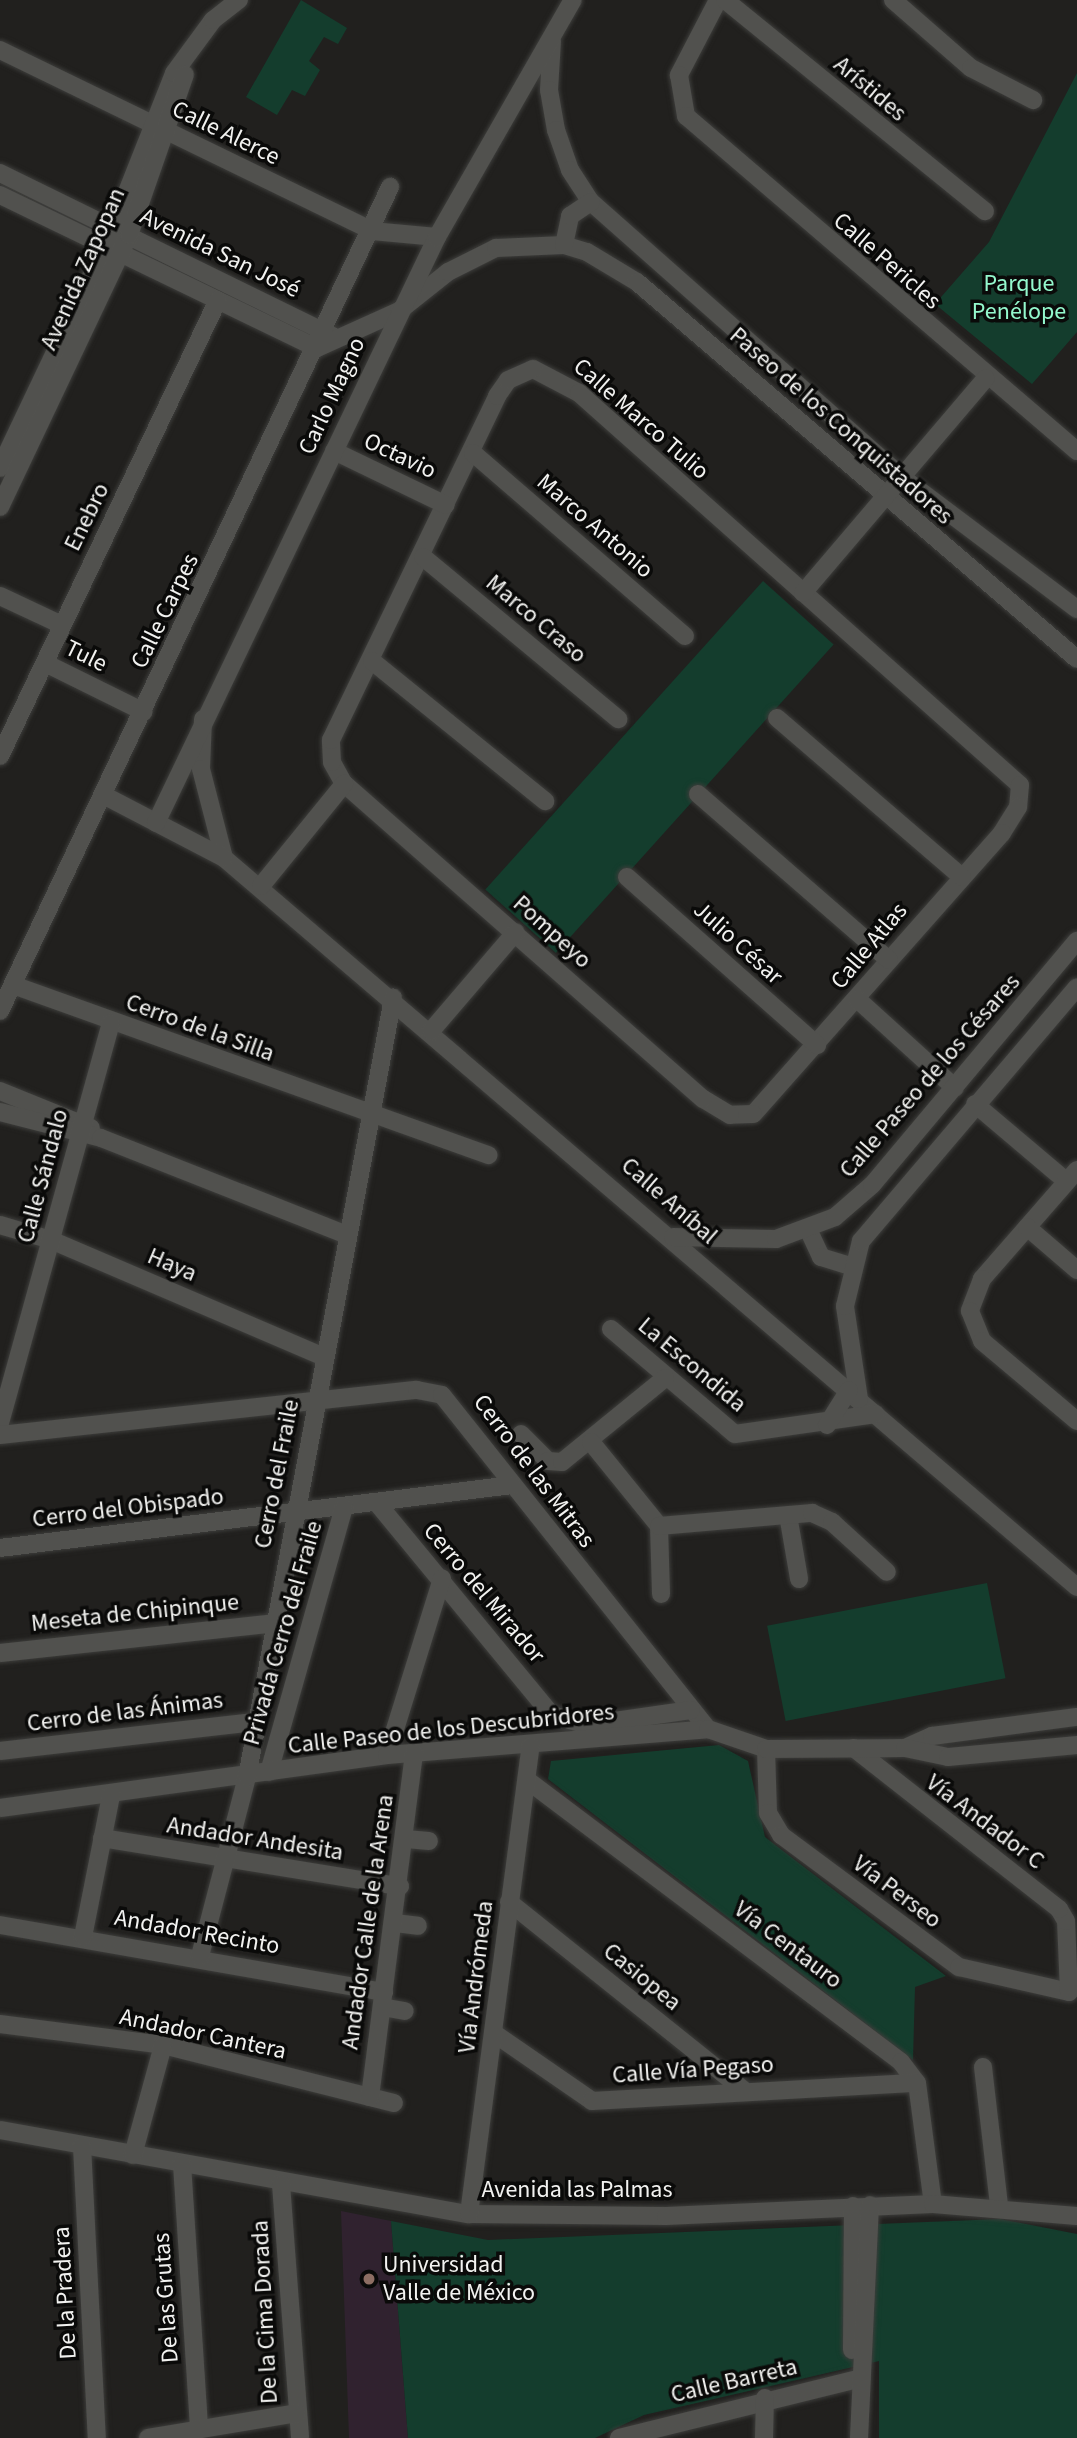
<!DOCTYPE html>
<meta charset="utf-8">
<style>
body{margin:0}
#map{position:relative;width:1077px;height:2438px;overflow:hidden;background:#21201e;font-family:"Source Sans 3",sans-serif}
div>[style]{position:absolute}
.education>*{inset:0;background:#30222f}
.green>*{inset:0;background:#143d2d;transform-origin:0 0}
.roads{filter:drop-shadow(0 0 2px #3d3d3b) drop-shadow(0 0 2px #3d3d3b)}
.minor>*{height:18px;margin:-9px;padding:0 9px;transform-origin:9px;border-radius:9px;background:#51514e}
.dots>*{width:19px;height:19px;translate:-50% -50%;box-sizing:border-box;border:4px solid #0a0a09;border-radius:50%}
span{translate:-50% -50%;white-space:nowrap;text-align:center;line-height:1.15;-webkit-text-stroke:7px #0a0a09;paint-order:stroke}
.street-label{font-size:24px;color:#f2f2f0}
.park-label{font-size:24px;color:#94f8cd}
.poi-label{font-size:24px;color:#f2f2f0}
.left{translate:0 -50%;text-align:left}
</style>
<div id="map">
<div class="education">
<div style="clip-path:polygon(341px 2211px,391px 2221px,408px 2438px,349px 2438px)"></div>
</div>
<div class="green">
<div style="clip-path:polygon(301px 0,347px 28px,338px 44px,324px 37px,309px 61px,320px 70px,305px 96px,292px 90px,277px 115px,246px 97px)"></div>
<div style="clip-path:polygon(1077px 73px,1077px 332px,1032px 384px,935px 304px,989px 242px)"></div>
<div style="left:763px;top:581px;width:95px;height:415px;rotate:42deg"></div>
<div style="left:987px;top:1583px;width:97px;height:224px;rotate:79deg"></div>
<div style="clip-path:polygon(719px 1745px,748px 1761px,765px 1837px,946px 1976px,915px 1987px,913px 2060px,548px 1779px,551px 1761px)"></div>
<div style="clip-path:polygon(1000px 2219px,1077px 2234px,1077px 2438px,879px 2438px,879px 2361px,644px 2415px,595px 2438px,408px 2438px,391px 2221px,488px 2240px)"></div>
</div>
<div class="roads">
<div class="minor">
<div style="left:718px;top:0;width:85px;rotate:117.5deg"></div>
<div style="left:679px;top:75px;width:42px;rotate:80.3deg"></div>
<div style="left:686px;top:116px;width:515px;rotate:40.59deg"></div>
<div style="left:725px;top:0;width:335px;rotate:39.1deg"></div>
<div style="left:893px;top:0;width:103px;rotate:41.1deg"></div>
<div style="left:971px;top:68px;width:70px;rotate:27.3deg"></div>
<div style="left:552px;top:41px;width:49px;rotate:93.5deg"></div>
<div style="left:549px;top:90px;width:41px;rotate:80.1deg"></div>
<div style="left:556px;top:130px;width:42px;rotate:70.7deg"></div>
<div style="left:570px;top:170px;width:38px;rotate:57deg"></div>
<div style="left:591px;top:202px;width:417px;rotate:41.5deg"></div>
<div style="left:903px;top:478px;width:218px;rotate:37deg"></div>
<div style="left:0;top:50px;width:414px;rotate:25.9deg"></div>
<div style="left:372px;top:231px;width:65px;rotate:5.3deg"></div>
<div style="left:0;top:173px;width:371px;rotate:26.1deg"></div>
<div style="left:0;top:195px;width:352px;rotate:25.8deg"></div>
<div style="left:317px;top:348px;width:90px;rotate:-24.3deg"></div>
<div style="left:399px;top:311px;width:63px;rotate:-38.5deg"></div>
<div style="left:448px;top:272px;width:54px;rotate:-26.6deg"></div>
<div style="left:496px;top:248px;width:68px;rotate:-2.5deg"></div>
<div style="left:564px;top:245px;width:24px;rotate:17deg"></div>
<div style="left:587px;top:252px;width:58px;rotate:31deg"></div>
<div style="left:637px;top:282px;width:579px;rotate:40.59deg"></div>
<div style="left:564px;top:245px;width:30px;rotate:-78deg"></div>
<div style="left:570px;top:216px;width:25px;rotate:-34deg"></div>
<div style="left:533px;top:369px;width:52px;rotate:27.6deg"></div>
<div style="left:579px;top:393px;width:590px;rotate:41.63deg"></div>
<div style="left:1020px;top:785px;width:22px;rotate:95deg"></div>
<div style="left:1018px;top:807px;width:31px;rotate:122deg"></div>
<div style="left:1002px;top:833px;width:375px;rotate:131.5deg"></div>
<div style="left:753px;top:1114px;width:23px;rotate:178deg"></div>
<div style="left:730px;top:1115px;width:31px;rotate:-149deg"></div>
<div style="left:703px;top:1099px;width:478px;rotate:-138.7deg"></div>
<div style="left:344px;top:784px;width:25px;rotate:-119deg"></div>
<div style="left:332px;top:762px;width:22px;rotate:-93deg"></div>
<div style="left:331px;top:740px;width:382px;rotate:-64.2deg"></div>
<div style="left:497px;top:396px;width:19px;rotate:-55deg"></div>
<div style="left:508px;top:380px;width:27px;rotate:-24deg"></div>
<div style="left:334px;top:451px;width:124px;rotate:25.7deg"></div>
<div style="left:473px;top:453px;width:280px;rotate:40.8deg"></div>
<div style="left:0;top:468px;width:247px;rotate:-64.6deg"></div>
<div style="left:106px;top:245px;width:185px;rotate:-68.4deg"></div>
<div style="left:174px;top:73px;width:66px;rotate:-53.7deg"></div>
<div style="left:213px;top:20px;width:33px;rotate:-38deg"></div>
<div style="left:0;top:507px;width:301px;rotate:-64.6deg"></div>
<div style="left:129px;top:235px;width:170px;rotate:-70.8deg"></div>
<div style="left:423px;top:557px;width:254px;rotate:39.7deg"></div>
<div style="left:803px;top:593px;width:282px;rotate:-49.6deg"></div>
<div style="left:0;top:596px;width:68px;rotate:25.1deg"></div>
<div style="left:372px;top:661px;width:223px;rotate:39deg"></div>
<div style="left:45px;top:663px;width:110px;rotate:26.3deg"></div>
<div style="left:777px;top:718px;width:244px;rotate:40.7deg"></div>
<div style="left:203px;top:719px;width:50px;rotate:92.3deg"></div>
<div style="left:201px;top:769px;width:92px;rotate:75.5deg"></div>
<div style="left:224px;top:858px;width:1122px;rotate:40.52deg"></div>
<div style="left:0;top:756px;width:505px;rotate:-64.45deg"></div>
<div style="left:698px;top:794px;width:253px;rotate:41deg"></div>
<div style="left:105px;top:796px;width:134px;rotate:27.5deg"></div>
<div style="left:156px;top:823px;width:650px;rotate:-64.38deg"></div>
<div style="left:437px;top:237px;width:273px;rotate:-60.2deg"></div>
<div style="left:627px;top:877px;width:254px;rotate:41.5deg"></div>
<div style="left:261px;top:886px;width:132px;rotate:-50.9deg"></div>
<div style="left:13px;top:985px;width:505px;rotate:19.69deg"></div>
<div style="left:857px;top:999px;width:132px;rotate:42.2deg"></div>
<div style="left:0;top:1011px;width:912px;rotate:-64.67deg"></div>
<div style="left:431px;top:1031px;width:130px;rotate:-49.4deg"></div>
<div style="left:0;top:1091px;width:98px;rotate:22.1deg"></div>
<div style="left:975px;top:1104px;width:119px;rotate:40.2deg"></div>
<div style="left:0;top:1112px;width:104px;rotate:14.4deg"></div>
<div style="left:101px;top:1138px;width:264px;rotate:21.5deg"></div>
<div style="left:1077px;top:1170px;width:145px;rotate:131.1deg"></div>
<div style="left:982px;top:1279px;width:34px;rotate:111deg"></div>
<div style="left:970px;top:1311px;width:32px;rotate:68deg"></div>
<div style="left:982px;top:1341px;width:124px;rotate:40.1deg"></div>
<div style="left:0;top:1225px;width:53px;rotate:16.4deg"></div>
<div style="left:51px;top:1240px;width:297px;rotate:23.2deg"></div>
<div style="left:1027px;top:1227px;width:66px;rotate:40.7deg"></div>
<div style="left:808px;top:1229px;width:31px;rotate:65deg"></div>
<div style="left:821px;top:1257px;width:31px;rotate:17deg"></div>
<div style="left:673px;top:1237px;width:103px;rotate:1.1deg"></div>
<div style="left:776px;top:1239px;width:63px;rotate:-20.4deg"></div>
<div style="left:835px;top:1217px;width:49px;rotate:-40.9deg"></div>
<div style="left:872px;top:1185px;width:319px;rotate:-50deg"></div>
<div style="left:611px;top:1329px;width:162px;rotate:40.3deg"></div>
<div style="left:735px;top:1434px;width:142px;rotate:-8.1deg"></div>
<div style="left:859px;top:1399px;width:94px;rotate:-98.6deg"></div>
<div style="left:845px;top:1306px;width:67px;rotate:-76.2deg"></div>
<div style="left:861px;top:1241px;width:333px;rotate:-49.6deg"></div>
<div style="left:0;top:1423px;width:415px;rotate:-74.5deg"></div>
<div style="left:827px;top:1425px;width:41px;rotate:-57.8deg"></div>
<div style="left:521px;top:1434px;width:38px;rotate:45deg"></div>
<div style="left:548px;top:1461px;width:14px;rotate:4deg"></div>
<div style="left:562px;top:1462px;width:133px;rotate:-39.2deg"></div>
<div style="left:0;top:1435px;width:419px;rotate:-6.2deg"></div>
<div style="left:417px;top:1390px;width:25px;rotate:11deg"></div>
<div style="left:442px;top:1395px;width:427px;rotate:51.5deg"></div>
<div style="left:591px;top:1442px;width:108px;rotate:51deg"></div>
<div style="left:659px;top:1526px;width:68px;rotate:88.3deg"></div>
<div style="left:377px;top:1503px;width:275px;rotate:50.5deg"></div>
<div style="left:552px;top:1715px;width:36px;rotate:16deg"></div>
<div style="left:587px;top:1725px;width:105px;rotate:-8.2deg"></div>
<div style="left:788px;top:1515px;width:65px;rotate:80.2deg"></div>
<div style="left:659px;top:1526px;width:154px;rotate:-4.9deg"></div>
<div style="left:812px;top:1513px;width:22px;rotate:24deg"></div>
<div style="left:832px;top:1522px;width:74px;rotate:42.3deg"></div>
<div style="left:0;top:1548px;width:516px;rotate:-7.01deg"></div>
<div style="left:0;top:1653px;width:276px;rotate:-6.2deg"></div>
<div style="left:905px;top:1748px;width:30px;rotate:-24deg"></div>
<div style="left:932px;top:1736px;width:146px;rotate:-7.5deg"></div>
<div style="left:766px;top:1749px;width:64px;rotate:88.2deg"></div>
<div style="left:768px;top:1813px;width:26px;rotate:59deg"></div>
<div style="left:781px;top:1835px;width:222px;rotate:36.6deg"></div>
<div style="left:959px;top:1967px;width:113px;rotate:12.8deg"></div>
<div style="left:1069px;top:1992px;width:71px;rotate:-92.4deg"></div>
<div style="left:1066px;top:1921px;width:14px;rotate:-120deg"></div>
<div style="left:1059px;top:1909px;width:261px;rotate:-141.9deg"></div>
<div style="left:0;top:1751px;width:258px;rotate:-6.5deg"></div>
<div style="left:387px;top:1755px;width:185px;rotate:-72.7deg"></div>
<div style="left:269px;top:1772px;width:275px;rotate:-74.2deg"></div>
<div style="left:527px;top:1780px;width:468px;rotate:37deg"></div>
<div style="left:901px;top:2062px;width:26px;rotate:53deg"></div>
<div style="left:917px;top:2083px;width:122px;rotate:82.5deg"></div>
<div style="left:0;top:1808px;width:391px;rotate:-7.8deg"></div>
<div style="left:387px;top:1755px;width:322px;rotate:-4.6deg"></div>
<div style="left:708px;top:1729px;width:61px;rotate:19deg"></div>
<div style="left:766px;top:1749px;width:139px;rotate:-0.4deg"></div>
<div style="left:905px;top:1748px;width:44px;rotate:11.8deg"></div>
<div style="left:948px;top:1757px;width:130px;rotate:-5.3deg"></div>
<div style="left:102px;top:1838px;width:302px;rotate:9.2deg"></div>
<div style="left:406px;top:1839px;width:23px;rotate:5deg"></div>
<div style="left:509px;top:1902px;width:301px;rotate:38.7deg"></div>
<div style="left:395px;top:1923px;width:23px;rotate:7deg"></div>
<div style="left:0;top:1925px;width:390px;rotate:9.9deg"></div>
<div style="left:83px;top:1937px;width:145px;rotate:-78.8deg"></div>
<div style="left:200px;top:1956px;width:185px;rotate:-75.3deg"></div>
<div style="left:247px;top:1777px;width:793px;rotate:-79.38deg"></div>
<div style="left:382px;top:2007px;width:23px;rotate:10deg"></div>
<div style="left:0;top:2024px;width:164px;rotate:7.3deg"></div>
<div style="left:163px;top:2045px;width:238px;rotate:14.1deg"></div>
<div style="left:495px;top:2034px;width:118px;rotate:34.6deg"></div>
<div style="left:592px;top:2101px;width:325px;rotate:-3.2deg"></div>
<div style="left:983px;top:2067px;width:139px;rotate:83.4deg"></div>
<div style="left:370px;top:2097px;width:347px;rotate:-82.7deg"></div>
<div style="left:0;top:2130px;width:476px;rotate:10.2deg"></div>
<div style="left:469px;top:2214px;width:197px;rotate:0.6deg"></div>
<div style="left:666px;top:2216px;width:267px;rotate:-2.6deg"></div>
<div style="left:933px;top:2204px;width:144px;rotate:4.8deg"></div>
<div style="left:82px;top:2146px;width:292px;rotate:87.1deg"></div>
<div style="left:133px;top:2155px;width:114px;rotate:-74.7deg"></div>
<div style="left:182px;top:2164px;width:266px;rotate:86.3deg"></div>
<div style="left:281px;top:2184px;width:254px;rotate:85.7deg"></div>
<div style="left:469px;top:2214px;width:472px;rotate:-82.5deg"></div>
<div style="left:852px;top:2350px;width:144px;rotate:-89.6deg"></div>
<div style="left:148px;top:2438px;width:151px;rotate:-9.5deg"></div>
<div style="left:619px;top:2438px;width:250px;rotate:-13.9deg"></div>
<div style="left:764px;top:2438px;width:40px;rotate:-88.6deg"></div>
<div style="left:859px;top:2438px;width:233px;rotate:-87.3deg"></div>
</div>
</div>
<div class="dots">
<div style="left:369px;top:2279px;background:#8d6e63"></div>
</div>
<div class="street-label">
<span style="left:870px;top:89px;rotate:40deg">Arístides</span>
<span style="left:226px;top:133px;rotate:26deg">Calle Alerce</span>
<span style="left:220px;top:253px;rotate:26deg">Avenida San José</span>
<span style="left:887px;top:261px;rotate:41deg">Calle Pericles</span>
<span style="left:83px;top:269px;rotate:-66deg">Avenida Zapopan</span>
<span style="left:332px;top:396px;rotate:-65deg">Carlo Magno</span>
<span style="left:641px;top:419px;rotate:41deg">Calle Marco Tulio</span>
<span style="left:841px;top:426px;rotate:41deg">Paseo de los Conquistadores</span>
<span style="left:400px;top:456px;rotate:25deg">Octavio</span>
<span style="left:87px;top:517px;rotate:-64deg">Enebro</span>
<span style="left:595px;top:526px;rotate:41deg">Marco Antonio</span>
<span style="left:165px;top:611px;rotate:-64deg">Calle Carpes</span>
<span style="left:536px;top:619px;rotate:40deg">Marco Craso</span>
<span style="left:86px;top:656px;rotate:26deg">Tule</span>
<span style="left:552px;top:932px;rotate:42deg">Pompeyo</span>
<span style="left:738px;top:943px;rotate:42deg">Julio César</span>
<span style="left:869px;top:946px;rotate:-50deg">Calle Atlas</span>
<span style="left:200px;top:1028px;rotate:20deg">Cerro de la Silla</span>
<span style="left:930px;top:1076px;rotate:-49deg">Calle Paseo de los Césares</span>
<span style="left:43px;top:1176px;rotate:-75deg">Calle Sándalo</span>
<span style="left:669px;top:1201px;rotate:41deg">Calle Aníbal</span>
<span style="left:172px;top:1265px;rotate:23deg">Haya</span>
<span style="left:692px;top:1365px;rotate:40deg">La Escondida</span>
<span style="left:534px;top:1471px;rotate:53deg">Cerro de las Mitras</span>
<span style="left:277px;top:1474px;rotate:-79deg">Cerro del Fraile</span>
<span style="left:128px;top:1508px;rotate:-7deg">Cerro del Obispado</span>
<span style="left:484px;top:1593px;rotate:50deg">Cerro del Mirador</span>
<span style="left:135px;top:1613px;rotate:-6deg">Meseta de Chipinque</span>
<span style="left:283px;top:1633px;rotate:-74deg">Privada Cerro del Fraile</span>
<span style="left:125px;top:1712px;rotate:-7deg">Cerro de las Ánimas</span>
<span style="left:451px;top:1729px;rotate:-6deg">Calle Paseo de los Descubridores</span>
<span style="left:985px;top:1822px;rotate:37deg">Vía Andador C</span>
<span style="left:255px;top:1839px;rotate:9deg">Andador Andesita</span>
<span style="left:897px;top:1892px;rotate:37deg">Vía Perseo</span>
<span style="left:368px;top:1922px;rotate:-82deg">Andador Calle de la Arena</span>
<span style="left:197px;top:1932px;rotate:10deg">Andador Recinto</span>
<span style="left:788px;top:1945px;rotate:37deg">Vía Centauro</span>
<span style="left:476px;top:1977px;rotate:-83deg">Vía Andrómeda</span>
<span style="left:642px;top:1977px;rotate:39deg">Casiopea</span>
<span style="left:203px;top:2034px;rotate:12deg">Andador Cantera</span>
<span style="left:693px;top:2070px;rotate:-4deg">Calle Vía Pegaso</span>
<span style="left:577px;top:2190px">Avenida las Palmas</span>
<span style="left:65px;top:2293px;rotate:-93deg">De la Pradera</span>
<span style="left:166px;top:2298px;rotate:-94deg">De las Grutas</span>
<span style="left:265px;top:2312px;rotate:-93deg">De la Cima Dorada</span>
<span style="left:734px;top:2381px;rotate:-13deg">Calle Barreta</span>
</div>
<div class="park-label">
<span style="left:1019px;top:298px">Parque<br>Penélope</span>
</div>
<div class="poi-label">
<span class="left" style="left:383px;top:2279px">Universidad<br>Valle de México</span>
</div>
</div>
